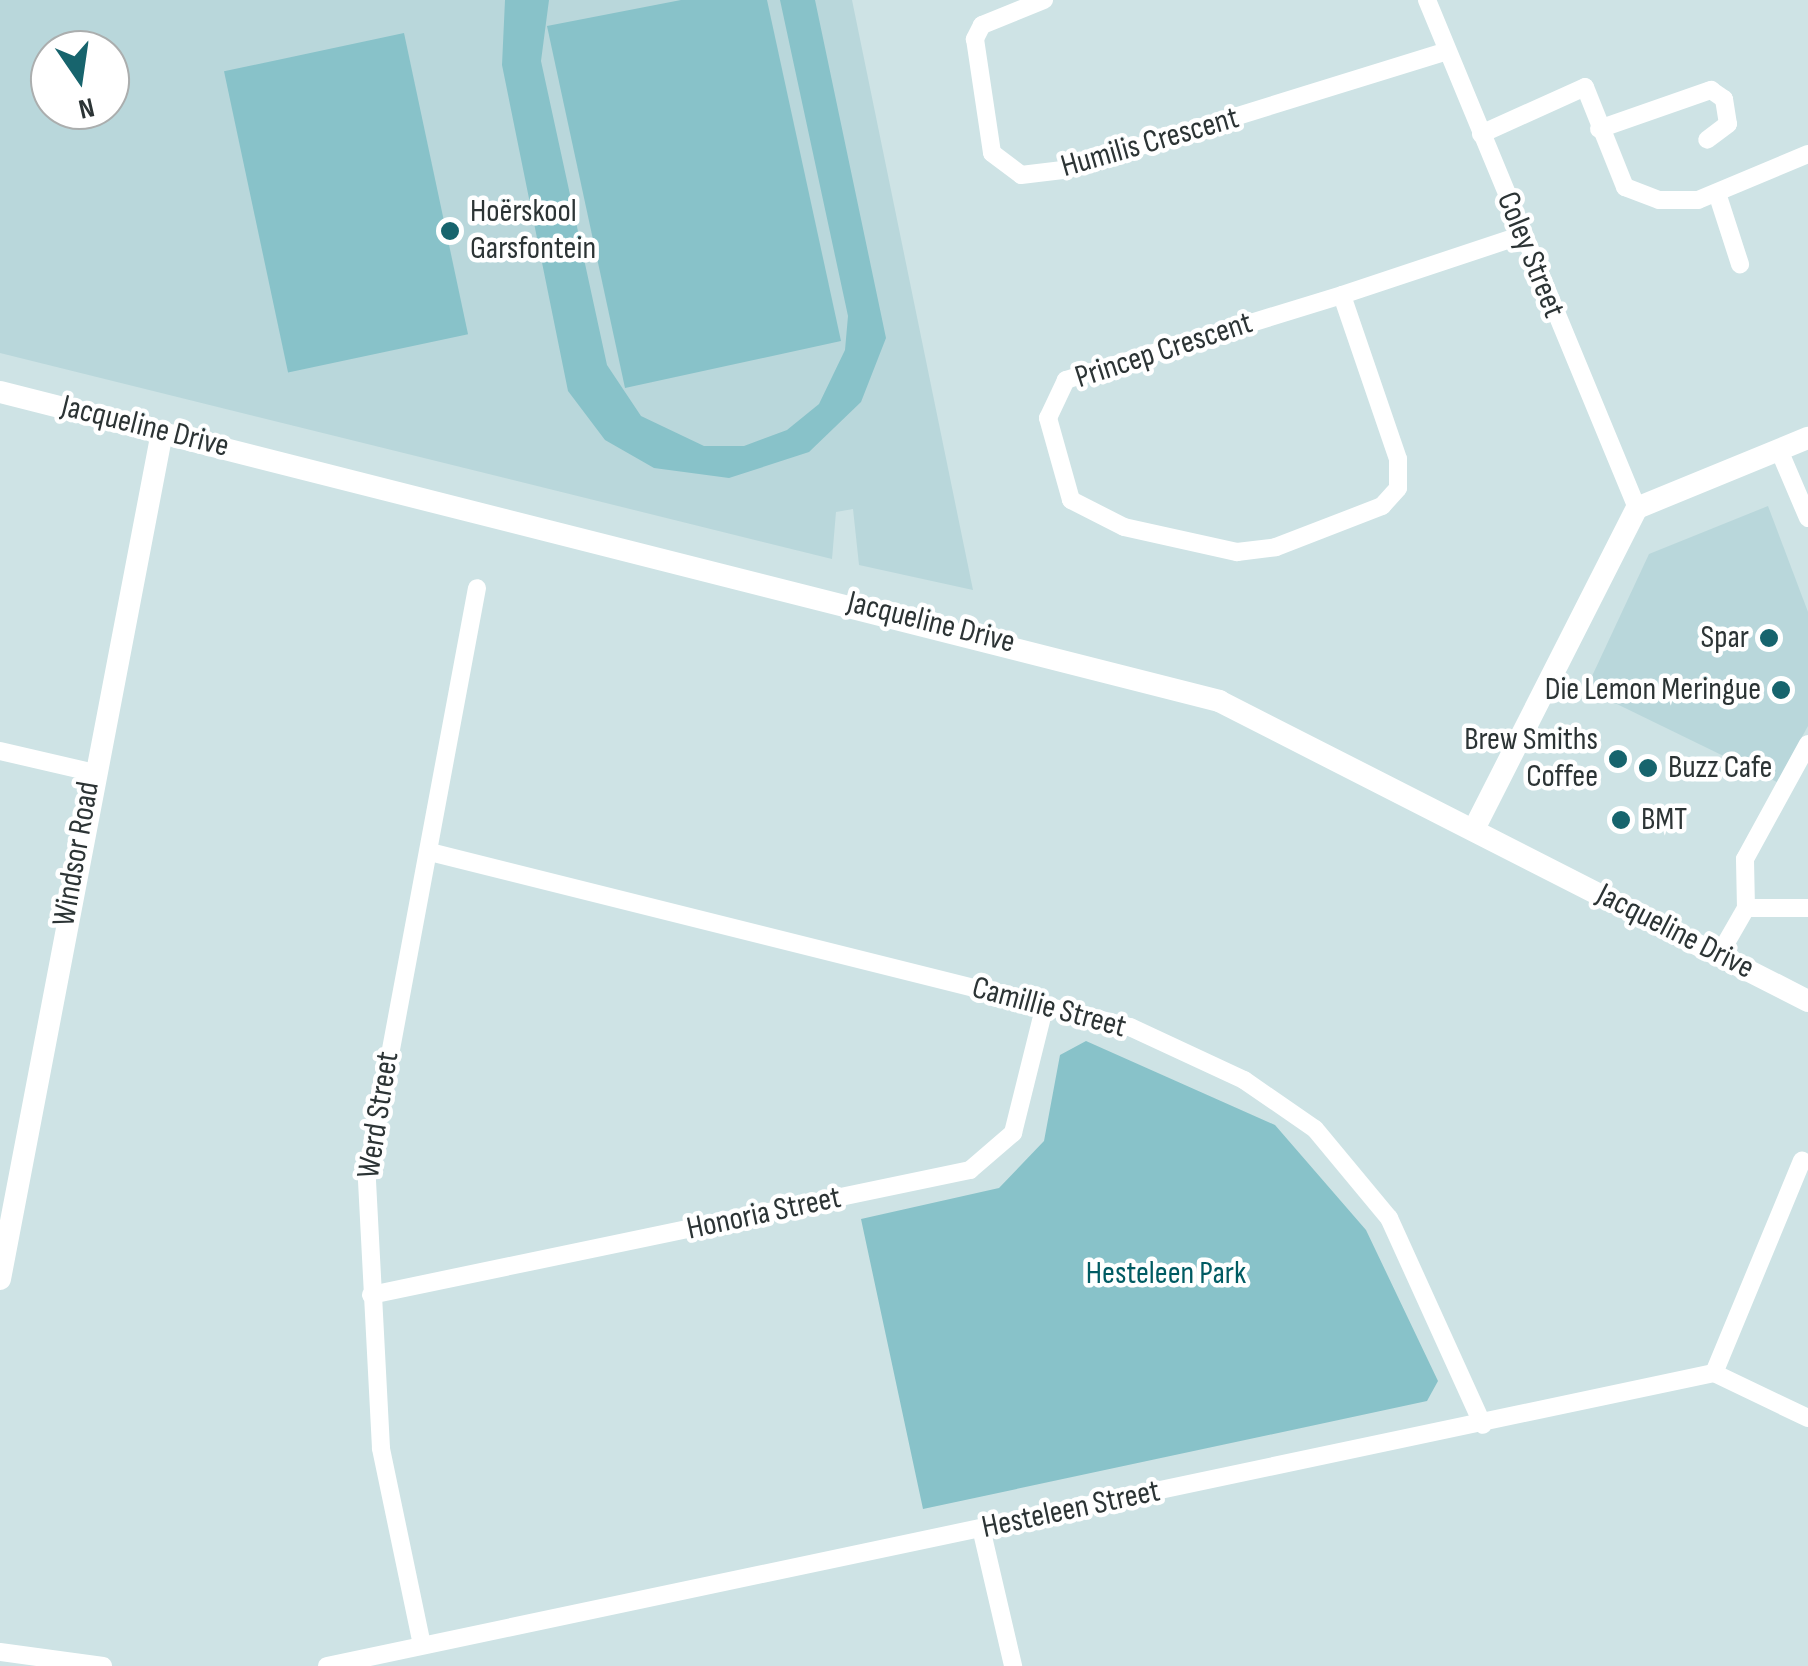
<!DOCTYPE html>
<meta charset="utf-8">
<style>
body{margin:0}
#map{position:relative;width:1808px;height:1666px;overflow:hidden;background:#cee3e5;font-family:"Sofia Sans Condensed",sans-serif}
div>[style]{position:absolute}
.built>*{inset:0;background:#b9d7db}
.green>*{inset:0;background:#88c2c9;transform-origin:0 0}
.minor>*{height:18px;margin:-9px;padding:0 9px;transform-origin:9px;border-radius:9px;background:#fff}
.tertiary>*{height:22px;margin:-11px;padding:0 11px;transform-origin:11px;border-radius:11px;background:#fff}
.dots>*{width:28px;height:28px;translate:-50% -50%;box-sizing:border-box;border:5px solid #fff;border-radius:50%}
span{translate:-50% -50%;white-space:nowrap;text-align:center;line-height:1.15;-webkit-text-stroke:9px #fff;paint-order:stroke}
.street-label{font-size:32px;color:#2c3435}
.poi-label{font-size:32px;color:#2c3435}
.left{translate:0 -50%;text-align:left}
.right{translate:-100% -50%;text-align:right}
.park-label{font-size:32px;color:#005b63}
.north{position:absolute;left:30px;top:30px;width:100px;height:100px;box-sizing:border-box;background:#fff;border:2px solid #abaeae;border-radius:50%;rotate:167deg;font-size:28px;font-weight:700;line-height:40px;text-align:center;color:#2c3435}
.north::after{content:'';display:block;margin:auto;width:35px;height:45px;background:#17646d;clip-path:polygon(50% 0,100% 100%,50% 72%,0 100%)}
</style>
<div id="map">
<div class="built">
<div style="clip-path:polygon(evenodd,0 0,852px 0,973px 590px,859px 565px,853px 509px,836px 512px,832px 559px,0 353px,0 0,50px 50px,110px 50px,110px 110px,50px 110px,50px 50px)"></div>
<div style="clip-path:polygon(1768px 506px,1808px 612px,1808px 726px,1777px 782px,1586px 689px,1649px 554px)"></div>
</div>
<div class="green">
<div style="clip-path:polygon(549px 0,541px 61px,607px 365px,641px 416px,704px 446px,744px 446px,787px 430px,819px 404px,845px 350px,848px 316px,780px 0,815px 0,886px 338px,861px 402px,809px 452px,729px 478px,654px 468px,605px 440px,568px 391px,502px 65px,505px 0)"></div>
<div style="clip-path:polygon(681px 0,767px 0,841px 341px,625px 388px,547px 26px)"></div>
<div style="left:404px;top:33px;width:308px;height:184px;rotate:78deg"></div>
<div style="clip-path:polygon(1086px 1041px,1275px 1125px,1366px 1230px,1438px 1381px,1427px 1401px,923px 1509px,861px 1219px,999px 1188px,1044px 1141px,1060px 1055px)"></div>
</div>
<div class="minor">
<div style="left:1044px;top:0;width:67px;rotate:158deg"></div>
<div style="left:982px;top:25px;width:16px;rotate:117deg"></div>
<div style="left:975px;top:39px;width:115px;rotate:81.5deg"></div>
<div style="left:992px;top:153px;width:36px;rotate:37deg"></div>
<div style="left:1021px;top:175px;width:42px;rotate:-6.8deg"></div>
<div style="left:1063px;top:170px;width:402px;rotate:-17.2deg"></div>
<div style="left:1427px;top:0;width:550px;rotate:67.54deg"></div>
<div style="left:1599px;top:129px;width:119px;rotate:-19.2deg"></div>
<div style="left:1711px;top:90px;width:16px;rotate:35deg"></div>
<div style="left:1724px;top:99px;width:25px;rotate:81deg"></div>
<div style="left:1728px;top:124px;width:26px;rotate:143deg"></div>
<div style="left:1481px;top:134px;width:114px;rotate:-24.3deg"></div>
<div style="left:1585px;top:87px;width:108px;rotate:68.2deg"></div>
<div style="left:1625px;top:187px;width:36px;rotate:21deg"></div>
<div style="left:1659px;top:200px;width:39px"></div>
<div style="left:1698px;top:200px;width:119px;rotate:-22.7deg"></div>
<div style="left:1717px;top:193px;width:75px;rotate:72.1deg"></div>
<div style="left:1342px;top:295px;width:289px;rotate:162.9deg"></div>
<div style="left:1066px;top:380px;width:42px;rotate:115.3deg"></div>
<div style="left:1048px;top:418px;width:85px;rotate:74.3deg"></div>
<div style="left:1071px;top:500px;width:59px;rotate:27deg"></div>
<div style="left:1124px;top:527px;width:116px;rotate:12.5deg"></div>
<div style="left:1237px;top:552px;width:39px;rotate:-7deg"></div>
<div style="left:1276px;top:547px;width:114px;rotate:-21.1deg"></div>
<div style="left:1382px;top:506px;width:24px;rotate:-48deg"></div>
<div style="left:1398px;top:488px;width:29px;rotate:-90deg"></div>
<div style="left:1398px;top:459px;width:173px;rotate:-108.9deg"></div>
<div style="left:1342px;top:295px;width:190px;rotate:-18.4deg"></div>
<div style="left:1779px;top:450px;width:74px;rotate:66.9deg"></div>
<div style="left:0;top:751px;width:93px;rotate:13deg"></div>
<div style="left:430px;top:852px;width:722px;rotate:14.04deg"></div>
<div style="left:1130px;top:1027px;width:126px;rotate:24.9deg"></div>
<div style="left:1244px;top:1080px;width:86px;rotate:34.6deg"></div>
<div style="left:1315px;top:1129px;width:116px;rotate:50.3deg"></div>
<div style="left:1389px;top:1218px;width:227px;rotate:65.6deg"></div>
<div style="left:1746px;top:908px;width:49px;rotate:-91.2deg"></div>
<div style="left:1745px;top:859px;width:131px;rotate:-61.3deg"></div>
<div style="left:1719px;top:955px;width:54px;rotate:-60.1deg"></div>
<div style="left:1746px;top:908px;width:62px"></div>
<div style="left:371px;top:1295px;width:612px;rotate:-11.79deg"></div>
<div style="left:970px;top:1170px;width:57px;rotate:-40.7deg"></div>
<div style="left:1013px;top:1133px;width:132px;rotate:-76deg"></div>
<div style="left:1714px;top:1373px;width:230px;rotate:-67.5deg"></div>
<div style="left:981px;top:1528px;width:142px;rotate:76.9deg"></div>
<div style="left:422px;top:1645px;width:201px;rotate:-101.8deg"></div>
<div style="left:381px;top:1448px;width:270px;rotate:-93deg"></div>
<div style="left:367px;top:1178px;width:600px;rotate:-79.44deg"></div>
<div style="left:0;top:1652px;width:104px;rotate:7.7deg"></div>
<div style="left:327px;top:1666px;width:1418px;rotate:-11.93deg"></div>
<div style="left:1714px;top:1373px;width:104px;rotate:25.6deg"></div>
</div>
<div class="tertiary">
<div style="left:0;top:392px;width:1258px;rotate:14.22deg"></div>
<div style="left:1219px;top:701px;width:661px;rotate:26.99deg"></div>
<div style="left:1475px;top:827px;width:358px;rotate:-63.1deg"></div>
<div style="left:1637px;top:508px;width:185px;rotate:-22.3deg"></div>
<div style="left:0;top:1279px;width:862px;rotate:-79.17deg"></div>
</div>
<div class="dots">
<div style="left:450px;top:231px;background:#17646d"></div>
<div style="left:1769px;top:638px;background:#17646d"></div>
<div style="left:1781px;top:690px;background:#17646d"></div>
<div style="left:1618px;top:759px;background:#17646d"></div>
<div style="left:1648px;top:768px;background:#17646d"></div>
<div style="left:1621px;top:820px;background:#17646d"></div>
</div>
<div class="street-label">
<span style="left:1150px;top:143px;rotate:-16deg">Humilis Crescent</span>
<span style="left:1530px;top:255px;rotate:68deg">Coley Street</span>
<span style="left:1164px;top:351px;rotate:-18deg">Princep Crescent</span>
<span style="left:145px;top:427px;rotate:14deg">Jacqueline Drive</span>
<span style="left:931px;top:623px;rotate:14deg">Jacqueline Drive</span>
<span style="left:77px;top:854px;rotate:-80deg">Windsor Road</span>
<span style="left:1675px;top:932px;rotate:27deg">Jacqueline Drive</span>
<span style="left:1049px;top:1008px;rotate:15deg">Camillie Street</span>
<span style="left:379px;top:1115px;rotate:-81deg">Werd Street</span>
<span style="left:764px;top:1214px;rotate:-12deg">Honoria Street</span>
<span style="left:1071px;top:1510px;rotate:-12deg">Hesteleen Street</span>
</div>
<div class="poi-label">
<span class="left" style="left:470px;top:231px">Hoërskool<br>Garsfontein</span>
<span class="right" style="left:1749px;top:638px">Spar</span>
<span class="right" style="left:1761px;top:690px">Die Lemon Meringue</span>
<span class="right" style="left:1598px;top:759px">Brew Smiths<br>Coffee</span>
<span class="left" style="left:1668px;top:768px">Buzz Cafe</span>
<span class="left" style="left:1641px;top:820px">BMT</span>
</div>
<div class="park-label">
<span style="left:1166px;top:1274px">Hesteleen Park</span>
</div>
<div class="north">N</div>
</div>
